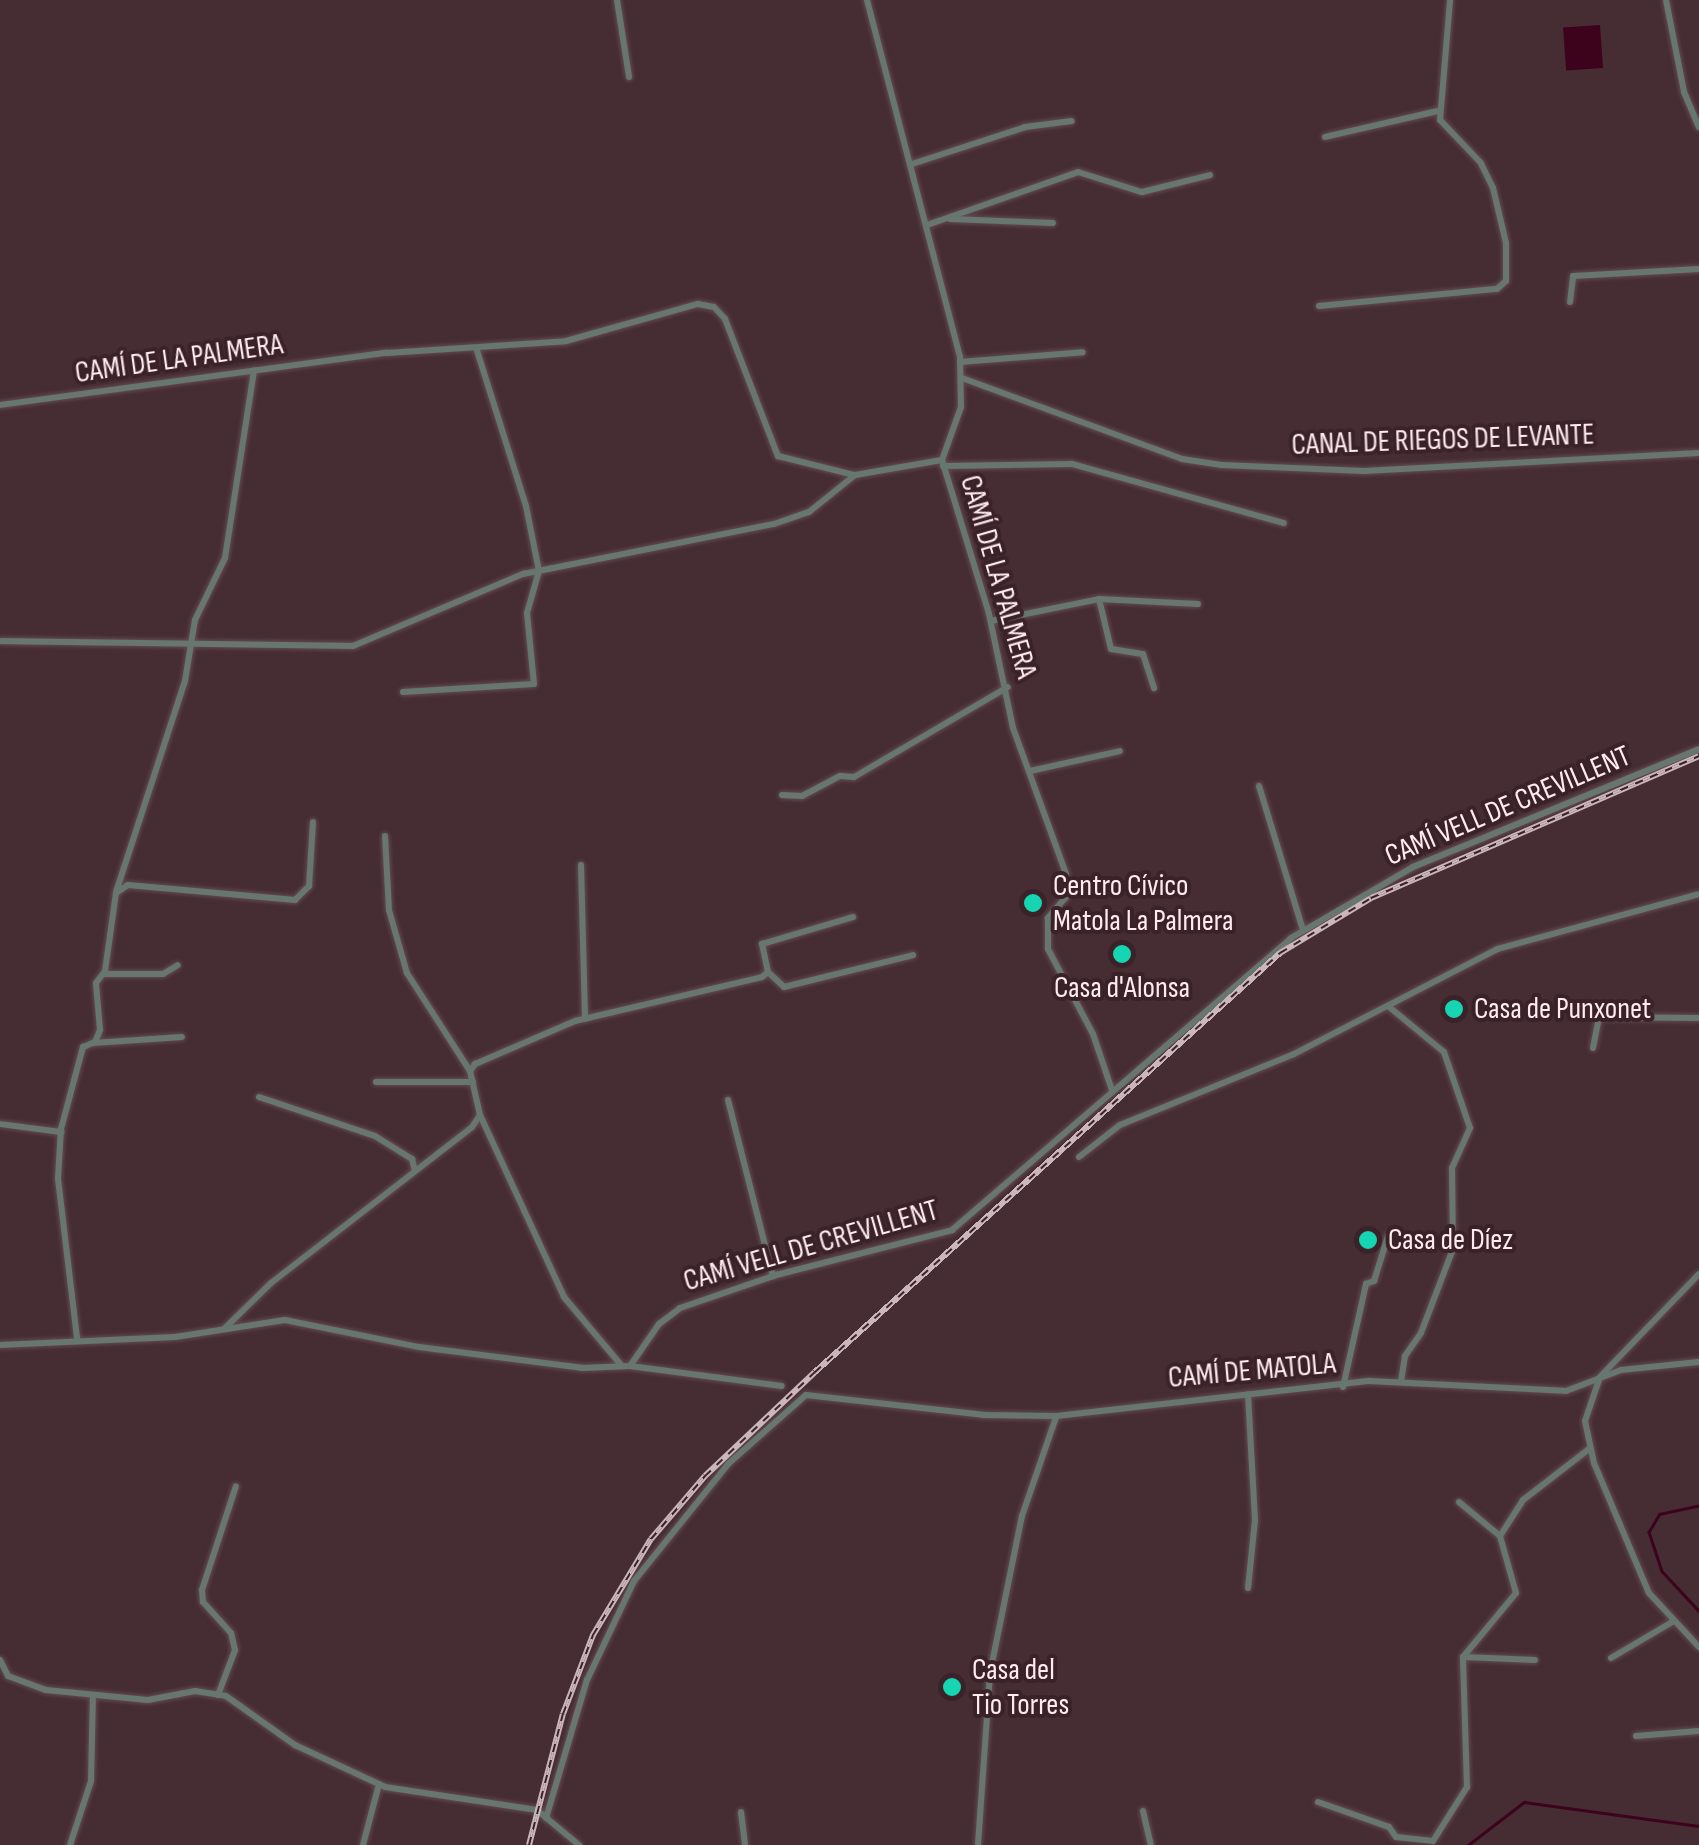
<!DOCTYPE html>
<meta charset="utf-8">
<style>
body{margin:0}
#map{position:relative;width:1699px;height:1845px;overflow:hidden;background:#462c33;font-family:"Sofia Sans Condensed",sans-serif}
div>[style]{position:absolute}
.water>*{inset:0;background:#3d031d;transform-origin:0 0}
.stream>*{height:2.5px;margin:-1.25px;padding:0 1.25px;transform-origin:1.25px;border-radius:1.25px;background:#3d031d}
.roads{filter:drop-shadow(0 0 2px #634b51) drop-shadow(0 0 2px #634b51)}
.minor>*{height:6px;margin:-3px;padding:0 3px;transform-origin:3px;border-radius:3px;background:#677671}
.rail>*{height:6px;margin-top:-3px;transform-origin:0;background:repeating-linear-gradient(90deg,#3b2229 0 8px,#cab6bb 0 16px);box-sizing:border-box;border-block:2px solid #cab6bb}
.dots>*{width:28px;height:28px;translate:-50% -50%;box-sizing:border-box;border:5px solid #3b2229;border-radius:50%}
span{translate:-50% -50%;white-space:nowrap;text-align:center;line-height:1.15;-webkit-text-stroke:8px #3b2229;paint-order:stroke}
.street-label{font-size:30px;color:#feecf1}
.poi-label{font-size:30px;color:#feecf1}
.left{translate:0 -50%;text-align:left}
</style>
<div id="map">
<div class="water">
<div style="left:1600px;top:25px;width:43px;height:37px;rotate:86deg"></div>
</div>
<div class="stream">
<div style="left:1699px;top:1506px;width:40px;rotate:168deg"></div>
<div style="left:1660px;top:1514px;width:21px;rotate:121deg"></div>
<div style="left:1649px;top:1532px;width:41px;rotate:71.6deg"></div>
<div style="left:1662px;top:1571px;width:54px;rotate:47.2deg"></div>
<div style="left:1468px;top:1845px;width:71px;rotate:-37.5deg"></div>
<div style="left:1524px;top:1802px;width:177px;rotate:7.8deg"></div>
</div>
<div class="roads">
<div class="minor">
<div style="left:617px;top:0;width:78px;rotate:81.1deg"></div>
<div style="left:867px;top:0;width:369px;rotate:75.4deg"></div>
<div style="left:960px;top:357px;width:50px;rotate:88.9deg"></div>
<div style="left:961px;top:407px;width:56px;rotate:109.7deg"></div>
<div style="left:942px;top:460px;width:161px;rotate:73deg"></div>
<div style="left:989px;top:614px;width:116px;rotate:78.1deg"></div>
<div style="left:1013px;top:728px;width:155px;rotate:70deg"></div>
<div style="left:1066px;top:874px;width:23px;rotate:90deg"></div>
<div style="left:1066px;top:897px;width:28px;rotate:131deg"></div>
<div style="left:1048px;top:918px;width:31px;rotate:90deg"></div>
<div style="left:1048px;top:949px;width:96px;rotate:62.1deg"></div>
<div style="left:1093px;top:1034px;width:59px;rotate:71.3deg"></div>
<div style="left:1666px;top:0;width:94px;rotate:78.9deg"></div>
<div style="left:1684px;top:92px;width:38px;rotate:67deg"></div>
<div style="left:1325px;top:137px;width:116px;rotate:-13deg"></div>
<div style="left:912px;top:164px;width:119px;rotate:-18.1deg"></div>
<div style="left:1025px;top:127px;width:47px;rotate:-7.3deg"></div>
<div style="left:950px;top:219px;width:103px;rotate:2.2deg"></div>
<div style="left:927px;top:225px;width:160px;rotate:-19.3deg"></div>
<div style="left:1078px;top:172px;width:67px;rotate:17.4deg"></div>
<div style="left:1142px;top:192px;width:70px;rotate:-14deg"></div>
<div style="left:1570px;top:302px;width:26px;rotate:-83deg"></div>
<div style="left:1573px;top:276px;width:126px;rotate:-3.2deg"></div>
<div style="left:1319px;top:306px;width:179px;rotate:-5.5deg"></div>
<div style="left:1497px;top:289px;width:12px;rotate:-42deg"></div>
<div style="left:1506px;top:281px;width:38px;rotate:-90deg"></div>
<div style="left:1506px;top:243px;width:57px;rotate:-103.3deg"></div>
<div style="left:1493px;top:188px;width:28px;rotate:-116deg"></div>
<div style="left:1481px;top:163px;width:59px;rotate:-133.6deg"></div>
<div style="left:1440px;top:120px;width:120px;rotate:-85.2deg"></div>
<div style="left:960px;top:362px;width:123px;rotate:-4.6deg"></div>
<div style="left:962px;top:378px;width:234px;rotate:20.2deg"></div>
<div style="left:1182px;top:459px;width:40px;rotate:8.5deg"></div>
<div style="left:1222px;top:465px;width:142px;rotate:2.4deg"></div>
<div style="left:1364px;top:471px;width:335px;rotate:-3.1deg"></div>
<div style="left:0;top:405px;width:390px;rotate:-7.7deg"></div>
<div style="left:387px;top:353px;width:179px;rotate:-3.8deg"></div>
<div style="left:566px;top:341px;width:137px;rotate:-15.7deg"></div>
<div style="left:698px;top:304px;width:16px;rotate:11deg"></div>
<div style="left:714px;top:307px;width:16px;rotate:47deg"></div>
<div style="left:725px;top:319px;width:147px;rotate:68.9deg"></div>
<div style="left:778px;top:456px;width:78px;rotate:14deg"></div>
<div style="left:943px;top:466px;width:129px;rotate:-0.9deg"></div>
<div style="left:1072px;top:464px;width:220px;rotate:15.6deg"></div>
<div style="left:1099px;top:599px;width:51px;rotate:76.5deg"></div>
<div style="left:1111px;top:649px;width:32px;rotate:9deg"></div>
<div style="left:1143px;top:654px;width:36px;rotate:72deg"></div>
<div style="left:991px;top:621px;width:110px;rotate:-11.5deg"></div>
<div style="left:1099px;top:599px;width:99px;rotate:2.9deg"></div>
<div style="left:0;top:641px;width:353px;rotate:0.8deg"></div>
<div style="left:353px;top:646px;width:185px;rotate:-23deg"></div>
<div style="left:523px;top:574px;width:256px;rotate:-11.3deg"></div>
<div style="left:774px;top:524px;width:37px;rotate:-19deg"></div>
<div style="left:809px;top:512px;width:59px;rotate:-38.8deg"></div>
<div style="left:855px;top:475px;width:88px;rotate:-9.8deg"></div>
<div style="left:403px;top:692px;width:131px;rotate:-3.5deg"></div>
<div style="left:534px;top:684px;width:71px;rotate:-95.6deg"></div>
<div style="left:527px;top:613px;width:44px;rotate:-74.1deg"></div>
<div style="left:539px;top:571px;width:66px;rotate:-101.3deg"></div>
<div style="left:526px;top:506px;width:163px;rotate:-107.5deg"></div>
<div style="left:1030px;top:771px;width:92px;rotate:-12.5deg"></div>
<div style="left:1259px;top:786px;width:151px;rotate:73deg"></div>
<div style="left:782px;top:795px;width:20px;rotate:3deg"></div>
<div style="left:802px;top:796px;width:43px;rotate:-27.8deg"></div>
<div style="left:840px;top:776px;width:14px;rotate:4deg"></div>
<div style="left:854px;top:777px;width:178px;rotate:-30.3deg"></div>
<div style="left:385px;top:836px;width:74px;rotate:86.9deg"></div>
<div style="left:389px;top:910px;width:66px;rotate:74.1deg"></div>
<div style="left:407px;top:973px;width:117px;rotate:57.3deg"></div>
<div style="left:581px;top:865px;width:154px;rotate:88.5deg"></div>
<div style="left:116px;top:892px;width:222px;rotate:-71.9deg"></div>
<div style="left:185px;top:681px;width:62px;rotate:-80.7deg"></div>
<div style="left:195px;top:620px;width:69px;rotate:-64.2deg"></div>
<div style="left:225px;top:558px;width:190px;rotate:-81.2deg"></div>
<div style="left:768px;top:972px;width:22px;rotate:43deg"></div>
<div style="left:784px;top:987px;width:133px;rotate:-13.9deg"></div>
<div style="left:104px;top:974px;width:59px"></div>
<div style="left:163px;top:974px;width:17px;rotate:-31deg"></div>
<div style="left:1388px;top:1006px;width:72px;rotate:39.4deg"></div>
<div style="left:1444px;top:1052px;width:80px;rotate:71.1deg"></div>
<div style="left:1470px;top:1128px;width:44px;rotate:114.2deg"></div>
<div style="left:1452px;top:1168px;width:81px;rotate:89.3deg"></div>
<div style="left:1453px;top:1249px;width:90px;rotate:110.9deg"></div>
<div style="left:1421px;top:1333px;width:28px;rotate:125deg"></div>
<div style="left:1405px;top:1356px;width:26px;rotate:99deg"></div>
<div style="left:93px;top:1043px;width:89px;rotate:-3.9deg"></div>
<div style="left:1593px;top:1048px;width:32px;rotate:-79deg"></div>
<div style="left:1599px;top:1017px;width:100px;rotate:0.6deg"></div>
<div style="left:376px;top:1082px;width:97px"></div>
<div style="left:259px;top:1097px;width:122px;rotate:18.6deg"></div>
<div style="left:375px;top:1136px;width:44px;rotate:31.9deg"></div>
<div style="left:412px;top:1159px;width:12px;rotate:76deg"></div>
<div style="left:728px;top:1100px;width:182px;rotate:75.7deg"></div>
<div style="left:480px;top:1115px;width:200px;rotate:65.2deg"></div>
<div style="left:564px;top:1297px;width:90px;rotate:50deg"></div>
<div style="left:0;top:1124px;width:62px;rotate:7.5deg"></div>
<div style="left:1079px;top:1157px;width:52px;rotate:-38deg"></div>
<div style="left:1120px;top:1125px;width:188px;rotate:-22.2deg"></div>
<div style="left:1294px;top:1054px;width:229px;rotate:-27.3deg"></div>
<div style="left:1497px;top:949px;width:209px;rotate:-15.2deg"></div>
<div style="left:1699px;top:1274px;width:143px;rotate:133.9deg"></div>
<div style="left:1600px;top:1377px;width:46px;rotate:108.8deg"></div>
<div style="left:1585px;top:1421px;width:43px;rotate:77.9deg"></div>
<div style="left:1594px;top:1463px;width:141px;rotate:67.1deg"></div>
<div style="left:1649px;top:1593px;width:74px;rotate:47.2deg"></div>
<div style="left:225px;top:1328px;width:64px;rotate:-44.4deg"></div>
<div style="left:271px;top:1283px;width:254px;rotate:-37.8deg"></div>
<div style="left:472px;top:1127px;width:14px;rotate:-56deg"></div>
<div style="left:480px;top:1115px;width:45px;rotate:-102.8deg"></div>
<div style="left:470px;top:1071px;width:9px;rotate:-54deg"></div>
<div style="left:475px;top:1064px;width:109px;rotate:-23.3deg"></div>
<div style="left:575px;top:1021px;width:192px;rotate:-13.2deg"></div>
<div style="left:762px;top:977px;width:8px;rotate:-40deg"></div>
<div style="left:768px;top:972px;width:29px;rotate:-102deg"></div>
<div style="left:762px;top:944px;width:95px;rotate:-16.5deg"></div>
<div style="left:77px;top:1338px;width:161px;rotate:-96.8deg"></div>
<div style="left:58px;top:1178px;width:49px;rotate:-86.5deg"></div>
<div style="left:61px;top:1129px;width:85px;rotate:-75deg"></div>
<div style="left:83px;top:1047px;width:13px;rotate:-23deg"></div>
<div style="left:95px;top:1042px;width:13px;rotate:-67deg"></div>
<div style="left:100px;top:1030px;width:47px;rotate:-94.9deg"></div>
<div style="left:96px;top:983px;width:15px;rotate:-53deg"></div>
<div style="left:105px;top:971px;width:79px;rotate:-82deg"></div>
<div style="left:116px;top:893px;width:14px;rotate:-34deg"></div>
<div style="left:128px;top:885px;width:168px;rotate:5.1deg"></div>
<div style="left:295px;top:900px;width:20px;rotate:-45deg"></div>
<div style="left:309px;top:886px;width:64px;rotate:-86.4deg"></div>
<div style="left:0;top:1345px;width:175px;rotate:-2.6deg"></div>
<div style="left:175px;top:1337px;width:111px;rotate:-8.8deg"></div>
<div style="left:285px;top:1320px;width:137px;rotate:11.4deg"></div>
<div style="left:419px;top:1347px;width:164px;rotate:7.3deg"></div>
<div style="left:582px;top:1368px;width:48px;rotate:-2.4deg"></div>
<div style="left:630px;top:1366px;width:51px;rotate:-55.4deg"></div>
<div style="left:659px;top:1324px;width:26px;rotate:-37deg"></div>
<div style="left:680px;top:1308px;width:102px;rotate:-19deg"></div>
<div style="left:776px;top:1275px;width:182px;rotate:-14.3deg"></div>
<div style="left:952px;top:1230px;width:447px;rotate:-40.7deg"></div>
<div style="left:1291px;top:938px;width:141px;rotate:-30.2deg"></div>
<div style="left:1413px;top:867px;width:309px;rotate:-22.4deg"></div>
<div style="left:630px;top:1366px;width:153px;rotate:7.5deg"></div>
<div style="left:1343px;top:1387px;width:106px;rotate:-77.4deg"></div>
<div style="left:1366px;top:1284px;width:9px;rotate:-21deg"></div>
<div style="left:1374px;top:1281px;width:47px;rotate:-72.7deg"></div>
<div style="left:1459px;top:1502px;width:53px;rotate:39.7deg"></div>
<div style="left:1248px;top:1588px;width:68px;rotate:-84.1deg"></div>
<div style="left:1255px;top:1520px;width:126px;rotate:-93.2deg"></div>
<div style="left:1464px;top:1657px;width:71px;rotate:2.4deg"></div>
<div style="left:1611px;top:1658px;width:71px;rotate:-30.5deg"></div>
<div style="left:0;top:1660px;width:18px;rotate:63deg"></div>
<div style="left:8px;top:1676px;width:40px;rotate:20.2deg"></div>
<div style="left:46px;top:1690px;width:102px;rotate:5.6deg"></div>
<div style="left:148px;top:1700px;width:48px;rotate:-10.8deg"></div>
<div style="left:195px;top:1691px;width:31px;rotate:9deg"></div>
<div style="left:226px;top:1696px;width:85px;rotate:35.4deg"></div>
<div style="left:295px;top:1745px;width:99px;rotate:25deg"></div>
<div style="left:385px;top:1787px;width:154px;rotate:8.6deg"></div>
<div style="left:537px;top:1810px;width:55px;rotate:39.8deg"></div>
<div style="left:218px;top:1695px;width:48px;rotate:-69.3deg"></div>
<div style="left:235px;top:1650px;width:17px;rotate:-103deg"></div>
<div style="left:231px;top:1633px;width:42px;rotate:-132.1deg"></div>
<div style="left:203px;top:1602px;width:12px;rotate:-95deg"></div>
<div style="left:202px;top:1590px;width:109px;rotate:-71.9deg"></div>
<div style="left:1636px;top:1736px;width:63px;rotate:-4.5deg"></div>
<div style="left:1318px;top:1802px;width:75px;rotate:19.4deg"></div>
<div style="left:1389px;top:1827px;width:12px;rotate:55deg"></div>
<div style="left:1396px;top:1837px;width:37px;rotate:6deg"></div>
<div style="left:1433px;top:1841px;width:64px;rotate:-57.8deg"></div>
<div style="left:1467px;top:1787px;width:130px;rotate:-91.8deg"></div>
<div style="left:1463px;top:1657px;width:83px;rotate:-50.4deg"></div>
<div style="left:1516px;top:1593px;width:59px;rotate:-105.7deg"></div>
<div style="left:1500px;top:1536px;width:43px;rotate:-57.4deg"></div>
<div style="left:1523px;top:1500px;width:83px;rotate:-37.7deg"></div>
<div style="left:1143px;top:1811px;width:35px;rotate:77deg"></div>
<div style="left:741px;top:1812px;width:33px;rotate:83deg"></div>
<div style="left:546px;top:1818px;width:144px;rotate:-73.5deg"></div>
<div style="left:587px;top:1680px;width:110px;rotate:-64.6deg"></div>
<div style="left:634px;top:1581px;width:150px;rotate:-51.2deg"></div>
<div style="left:728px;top:1464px;width:104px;rotate:-41.5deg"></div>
<div style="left:806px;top:1395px;width:178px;rotate:6.4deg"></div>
<div style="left:983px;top:1415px;width:73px;rotate:0.8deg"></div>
<div style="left:1056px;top:1416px;width:316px;rotate:-6.4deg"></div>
<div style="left:1370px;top:1381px;width:196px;rotate:2.9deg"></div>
<div style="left:1566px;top:1391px;width:59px;rotate:-20.9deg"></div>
<div style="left:1621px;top:1370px;width:78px;rotate:-5.9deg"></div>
<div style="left:70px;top:1845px;width:67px;rotate:-71.8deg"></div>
<div style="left:91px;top:1781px;width:86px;rotate:-88.7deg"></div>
<div style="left:363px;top:1845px;width:63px;rotate:-75.3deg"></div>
<div style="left:978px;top:1845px;width:172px;rotate:-86deg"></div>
<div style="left:990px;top:1673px;width:160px;rotate:-78.5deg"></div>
<div style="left:1022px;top:1516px;width:105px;rotate:-71deg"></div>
</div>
</div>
<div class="rail">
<div style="left:529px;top:1845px;width:135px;rotate:-75.5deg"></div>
<div style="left:563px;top:1714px;width:85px;rotate:-69.2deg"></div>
<div style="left:593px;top:1635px;width:112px;rotate:-58.9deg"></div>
<div style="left:651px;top:1539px;width:83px;rotate:-49.4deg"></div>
<div style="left:705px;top:1476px;width:151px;rotate:-43.4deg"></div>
<div style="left:815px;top:1372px;width:626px;rotate:-42.02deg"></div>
<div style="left:1280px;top:953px;width:106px;rotate:-31.1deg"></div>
<div style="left:1371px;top:898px;width:357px;rotate:-23.4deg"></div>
</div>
<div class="dots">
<div style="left:1033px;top:903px;background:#15d5b3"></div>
<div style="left:1122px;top:954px;background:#15d5b3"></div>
<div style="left:1454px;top:1009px;background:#15d5b3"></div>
<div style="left:1368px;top:1240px;background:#15d5b3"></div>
<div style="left:952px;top:1687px;background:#15d5b3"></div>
</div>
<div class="street-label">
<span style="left:179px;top:359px;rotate:-8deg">CAMÍ DE LA PALMERA</span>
<span style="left:1443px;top:440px;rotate:-2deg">CANAL DE RIEGOS DE LEVANTE</span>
<span style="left:998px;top:577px;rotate:74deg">CAMÍ DE LA PALMERA</span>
<span style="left:1508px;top:806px;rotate:-23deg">CAMÍ VELL DE CREVILLENT</span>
<span style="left:811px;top:1246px;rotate:-16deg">CAMÍ VELL DE CREVILLENT</span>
<span style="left:1252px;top:1371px;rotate:-5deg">CAMÍ DE MATOLA</span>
</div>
<div class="poi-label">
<span class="left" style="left:1053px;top:903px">Centro Cívico<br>Matola La Palmera</span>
<span style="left:1122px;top:988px">Casa d'Alonsa</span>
<span class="left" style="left:1474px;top:1009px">Casa de Punxonet</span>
<span class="left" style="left:1388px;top:1240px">Casa de Díez</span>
<span class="left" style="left:972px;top:1687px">Casa del<br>Tio Torres</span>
</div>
</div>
